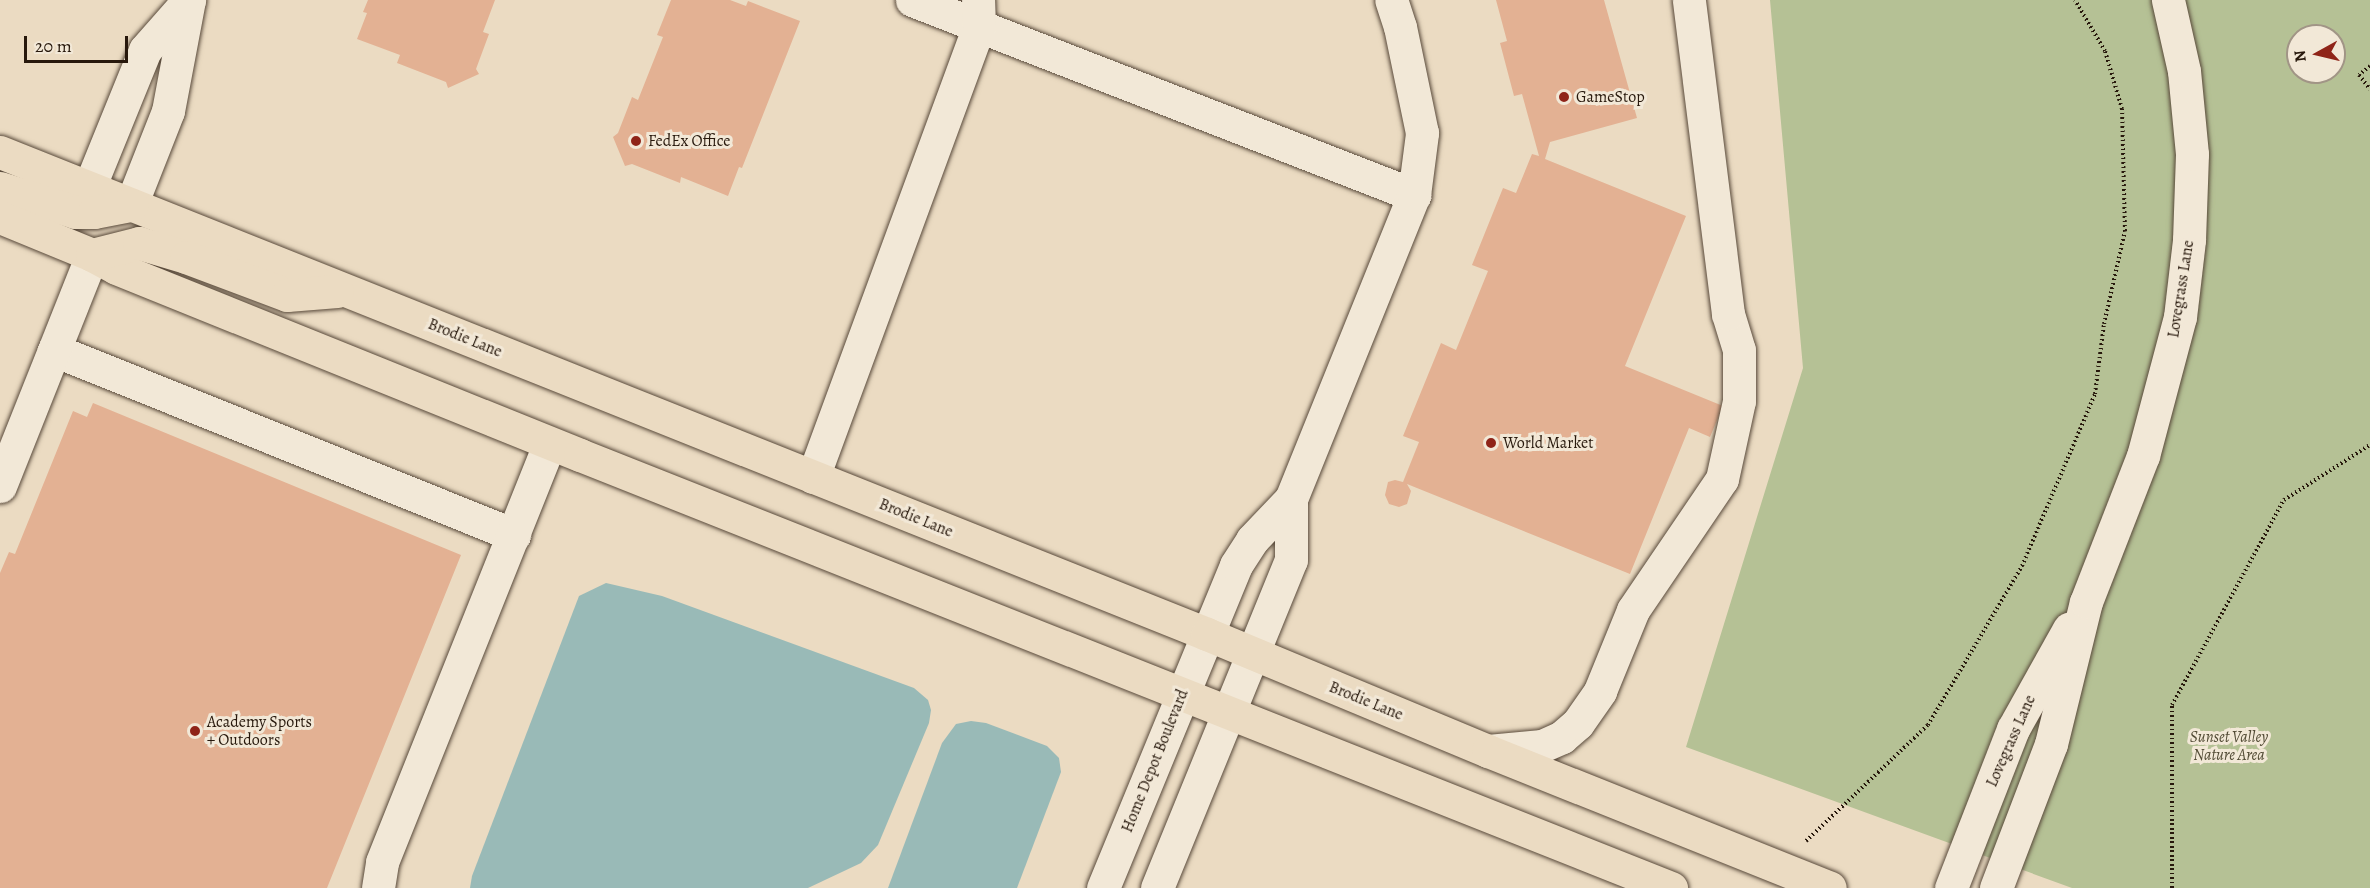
<!DOCTYPE html>
<style>
body{margin:0}
#map{position:relative;width:2370px;height:888px;overflow:hidden;background:#ebdbc2;font-family:Alegreya,serif}
div>[style]{position:absolute}
.green>*{inset:0;background:#b5c195}
.water>*{inset:0;background:#99bab7}
.building>*{inset:0;background:#e3b193}
.path>*{height:4px;margin-top:-2px;transform-origin:0;background:repeating-linear-gradient(90deg,#27180c 0 1.5px,transparent 0 4.5px)}
.roads{filter:drop-shadow(0 0 2px #58493a) drop-shadow(0 0 2px #58493a)}
.minor>*{height:33px;margin:-16.5px;padding:0 16.5px;transform-origin:16.5px;border-radius:16.5px;background:#f2e8d7}
.major>*{height:33px;margin:-16.5px;padding:0 16.5px;transform-origin:16.5px;border-radius:16.5px;background:#ebdbc2}
.dots>*{width:16px;height:16px;translate:-50% -50%;box-sizing:border-box;border:3px solid #f2e8d7;border-radius:50%}
span{translate:-50% -50%;white-space:nowrap;text-align:center;line-height:1.15;-webkit-text-stroke:6px #f2e8d7;paint-order:stroke}
.poi-label{font-size:16px;color:#27180c}
.left{translate:0 -50%;text-align:left}
.street-label{font-size:16px;color:#27180c}
.park-label{font-size:16px;color:#524b35;font-style:italic}
.north{position:absolute;left:2286px;top:24px;width:60px;height:60px;box-sizing:border-box;background:#f2e8d7;border:2px solid #a19586;border-radius:50%;rotate:262deg;font-size:16px;font-weight:700;line-height:24px;text-align:center;color:#27180c}
.north::after{content:'';display:block;margin:auto;width:21px;height:27px;background:#8f2418;clip-path:polygon(50% 0,100% 100%,50% 72%,0 100%)}
.scale{position:absolute;left:24px;top:36px;width:104px;height:27px;box-sizing:border-box;border:3px solid #27180c;border-top:0;padding-left:8px;font-size:18px;line-height:21px;white-space:nowrap;color:#27180c;-webkit-text-stroke:4px #f2e8d7;paint-order:stroke}
</style>
<div id="map">
<div class="green">
<div style="clip-path:polygon(evenodd,1770px 0,2370px 0,2370px 888px,2072px 888px,1686px 747px,1803px 368px,1770px 0,2298px 36px,2334px 36px,2334px 72px,2298px 72px,2298px 36px)"></div>
</div>
<div class="water">
<div style="clip-path:polygon(606px 583px,662px 596px,914px 688px,928px 700px,931px 710px,929px 723px,878px 845px,861px 863px,808px 888px,470px 888px,472px 876px,579px 596px)"></div>
<div style="clip-path:polygon(971px 721px,986px 723px,1047px 746px,1059px 758px,1061px 772px,1017px 888px,888px 888px,942px 743px,956px 724px)"></div>
</div>
<div class="building">
<div style="clip-path:polygon(368px 0,495px 0,483px 32px,489px 34px,476px 69px,479px 74px,448px 88px,446px 82px,397px 63px,400px 55px,357px 39px,367px 13px,363px 12px)"></div>
<div style="clip-path:polygon(671px 0,730px 0,746px 6px,748px 1px,800px 21px,742px 168px,739px 167px,728px 196px,681px 177px,680px 183px,632px 164px,625px 166px,613px 137px,618px 133px,632px 97px,638px 100px,663px 37px,657px 35px)"></div>
<div style="clip-path:polygon(1496px 0,1604px 0,1637px 118px,1550px 142px,1545px 159px,1686px 216px,1625px 366px,1723px 406px,1710px 437px,1689px 428px,1630px 574px,1407px 484px,1411px 491px,1407px 504px,1399px 507px,1389px 504px,1385px 495px,1388px 482px,1395px 480px,1403px 482px,1419px 442px,1403px 436px,1441px 343px,1456px 350px,1488px 271px,1472px 265px,1503px 188px,1516px 193px,1532px 154px,1539px 156px,1522px 94px,1514px 96px,1500px 43px,1507px 41px)"></div>
<div style="clip-path:polygon(93px 403px,461px 555px,327px 888px,0 888px,0 573px,9px 552px,15px 554px,73px 411px,87px 417px)"></div>
</div>
<div class="path">
<div style="left:2370px;top:66px;width:14px;rotate:141deg"></div>
<div style="left:2359px;top:75px;width:18px;rotate:52deg"></div>
<div style="left:1806px;top:841px;width:168px;rotate:-43.6deg"></div>
<div style="left:1928px;top:725px;width:185px;rotate:-59.4deg"></div>
<div style="left:2022px;top:566px;width:187px;rotate:-67deg"></div>
<div style="left:2095px;top:394px;width:71px;rotate:-82.7deg"></div>
<div style="left:2104px;top:324px;width:95px;rotate:-77.3deg"></div>
<div style="left:2125px;top:231px;width:122px;rotate:-91.4deg"></div>
<div style="left:2122px;top:109px;width:60px;rotate:-106.3deg"></div>
<div style="left:2105px;top:51px;width:59px;rotate:-120.5deg"></div>
<div style="left:2172px;top:888px;width:183px;rotate:-90deg"></div>
<div style="left:2172px;top:705px;width:234px;rotate:-61.4deg"></div>
<div style="left:2284px;top:500px;width:102px;rotate:-32.6deg"></div>
</div>
<div class="roads">
<div class="minor">
<div style="left:912px;top:0;width:539px;rotate:21.23deg"></div>
<div style="left:89px;top:188px;width:149px;rotate:-67.9deg"></div>
<div style="left:145px;top:50px;width:67px;rotate:-48.7deg"></div>
<div style="left:131px;top:205px;width:101px;rotate:-68.5deg"></div>
<div style="left:168px;top:111px;width:113px;rotate:-79.3deg"></div>
<div style="left:54px;top:350px;width:496px;rotate:21.9deg"></div>
<div style="left:813px;top:477px;width:481px;rotate:-69.8deg"></div>
<div style="left:979px;top:26px;width:26px;rotate:-92deg"></div>
<div style="left:0;top:486px;width:249px;rotate:-68.3deg"></div>
<div style="left:1488px;top:751px;width:54px;rotate:-5.3deg"></div>
<div style="left:1542px;top:746px;width:22px;rotate:-24deg"></div>
<div style="left:1562px;top:737px;width:21px;rotate:-41deg"></div>
<div style="left:1578px;top:723px;width:39px;rotate:-55deg"></div>
<div style="left:1600px;top:691px;width:87px;rotate:-67.8deg"></div>
<div style="left:1633px;top:610px;width:158px;rotate:-55.8deg"></div>
<div style="left:1722px;top:479px;width:80px;rotate:-77.7deg"></div>
<div style="left:1739px;top:401px;width:51px;rotate:-90deg"></div>
<div style="left:1739px;top:350px;width:38px;rotate:-107deg"></div>
<div style="left:1728px;top:314px;width:316px;rotate:-97.1deg"></div>
<div style="left:378px;top:888px;width:26px;rotate:-81deg"></div>
<div style="left:382px;top:862px;width:451px;rotate:-68.2deg"></div>
<div style="left:1103px;top:888px;width:349px;rotate:-67.6deg"></div>
<div style="left:1236px;top:565px;width:30px;rotate:-57deg"></div>
<div style="left:1252px;top:540px;width:57px;rotate:-46.4deg"></div>
<div style="left:1291px;top:499px;width:328px;rotate:-68deg"></div>
<div style="left:1414px;top:195px;width:63px;rotate:-82.6deg"></div>
<div style="left:1422px;top:133px;width:108px;rotate:-101.7deg"></div>
<div style="left:1400px;top:27px;width:28px;rotate:-108deg"></div>
<div style="left:1157px;top:888px;width:354px;rotate:-67.8deg"></div>
<div style="left:1291px;top:560px;width:61px;rotate:-90deg"></div>
<div style="left:1951px;top:888px;width:171px;rotate:-68.7deg"></div>
<div style="left:2013px;top:729px;width:115px;rotate:-60.8deg"></div>
<div style="left:1996px;top:888px;width:154px;rotate:-69.1deg"></div>
<div style="left:2051px;top:744px;width:146px;rotate:-76.2deg"></div>
<div style="left:2086px;top:602px;width:157px;rotate:-68.7deg"></div>
<div style="left:2143px;top:456px;width:144px;rotate:-75.1deg"></div>
<div style="left:2180px;top:317px;width:78px;rotate:-83.3deg"></div>
<div style="left:2189px;top:240px;width:86px;rotate:-88deg"></div>
<div style="left:2192px;top:154px;width:83px;rotate:-95.5deg"></div>
<div style="left:2184px;top:71px;width:73px;rotate:-102.7deg"></div>
</div>
<div class="major">
<div style="left:0;top:152px;width:1300px;rotate:21.77deg"></div>
<div style="left:1207px;top:634px;width:304px;rotate:22.6deg"></div>
<div style="left:1488px;top:751px;width:368px;rotate:21.8deg"></div>
<div style="left:0;top:188px;width:79px;rotate:17.7deg"></div>
<div style="left:75px;top:212px;width:19px"></div>
<div style="left:94px;top:212px;width:38px;rotate:-11deg"></div>
<div style="left:0;top:217px;width:100px;rotate:22.4deg"></div>
<div style="left:92px;top:255px;width:27px;rotate:28deg"></div>
<div style="left:116px;top:268px;width:500px;rotate:21.95deg"></div>
<div style="left:580px;top:455px;width:1174px;rotate:21.65deg"></div>
<div style="left:92px;top:255px;width:49px;rotate:-14.3deg"></div>
<div style="left:139px;top:243px;width:49px;rotate:16.6deg"></div>
<div style="left:186px;top:257px;width:108px;rotate:20.6deg"></div>
<div style="left:287px;top:295px;width:50px;rotate:-4.6deg"></div>
</div>
</div>
<div class="dots">
<div style="left:1564px;top:97px;background:#8f2418"></div>
<div style="left:636px;top:141px;background:#8f2418"></div>
<div style="left:1491px;top:443px;background:#8f2418"></div>
<div style="left:195px;top:731px;background:#8f2418"></div>
</div>
<div class="poi-label">
<span class="left" style="left:1576px;top:97px">GameStop</span>
<span class="left" style="left:648px;top:141px">FedEx Office</span>
<span class="left" style="left:1503px;top:443px">World Market</span>
<span class="left" style="left:207px;top:731px">Academy Sports<br>+ Outdoors</span>
</div>
<div class="street-label">
<span style="left:2181px;top:289px;rotate:-81deg">Lovegrass Lane</span>
<span style="left:465px;top:338px;rotate:22deg">Brodie Lane</span>
<span style="left:916px;top:518px;rotate:22deg">Brodie Lane</span>
<span style="left:1366px;top:701px;rotate:22deg">Brodie Lane</span>
<span style="left:2011px;top:741px;rotate:-66deg">Lovegrass Lane</span>
<span style="left:1155px;top:761px;rotate:-68deg">Home Depot Boulevard</span>
</div>
<div class="park-label">
<span style="left:2229px;top:746px">Sunset Valley<br>Nature Area</span>
</div>
<div class="north">N</div>
<div class="scale">20 m</div>
</div>
